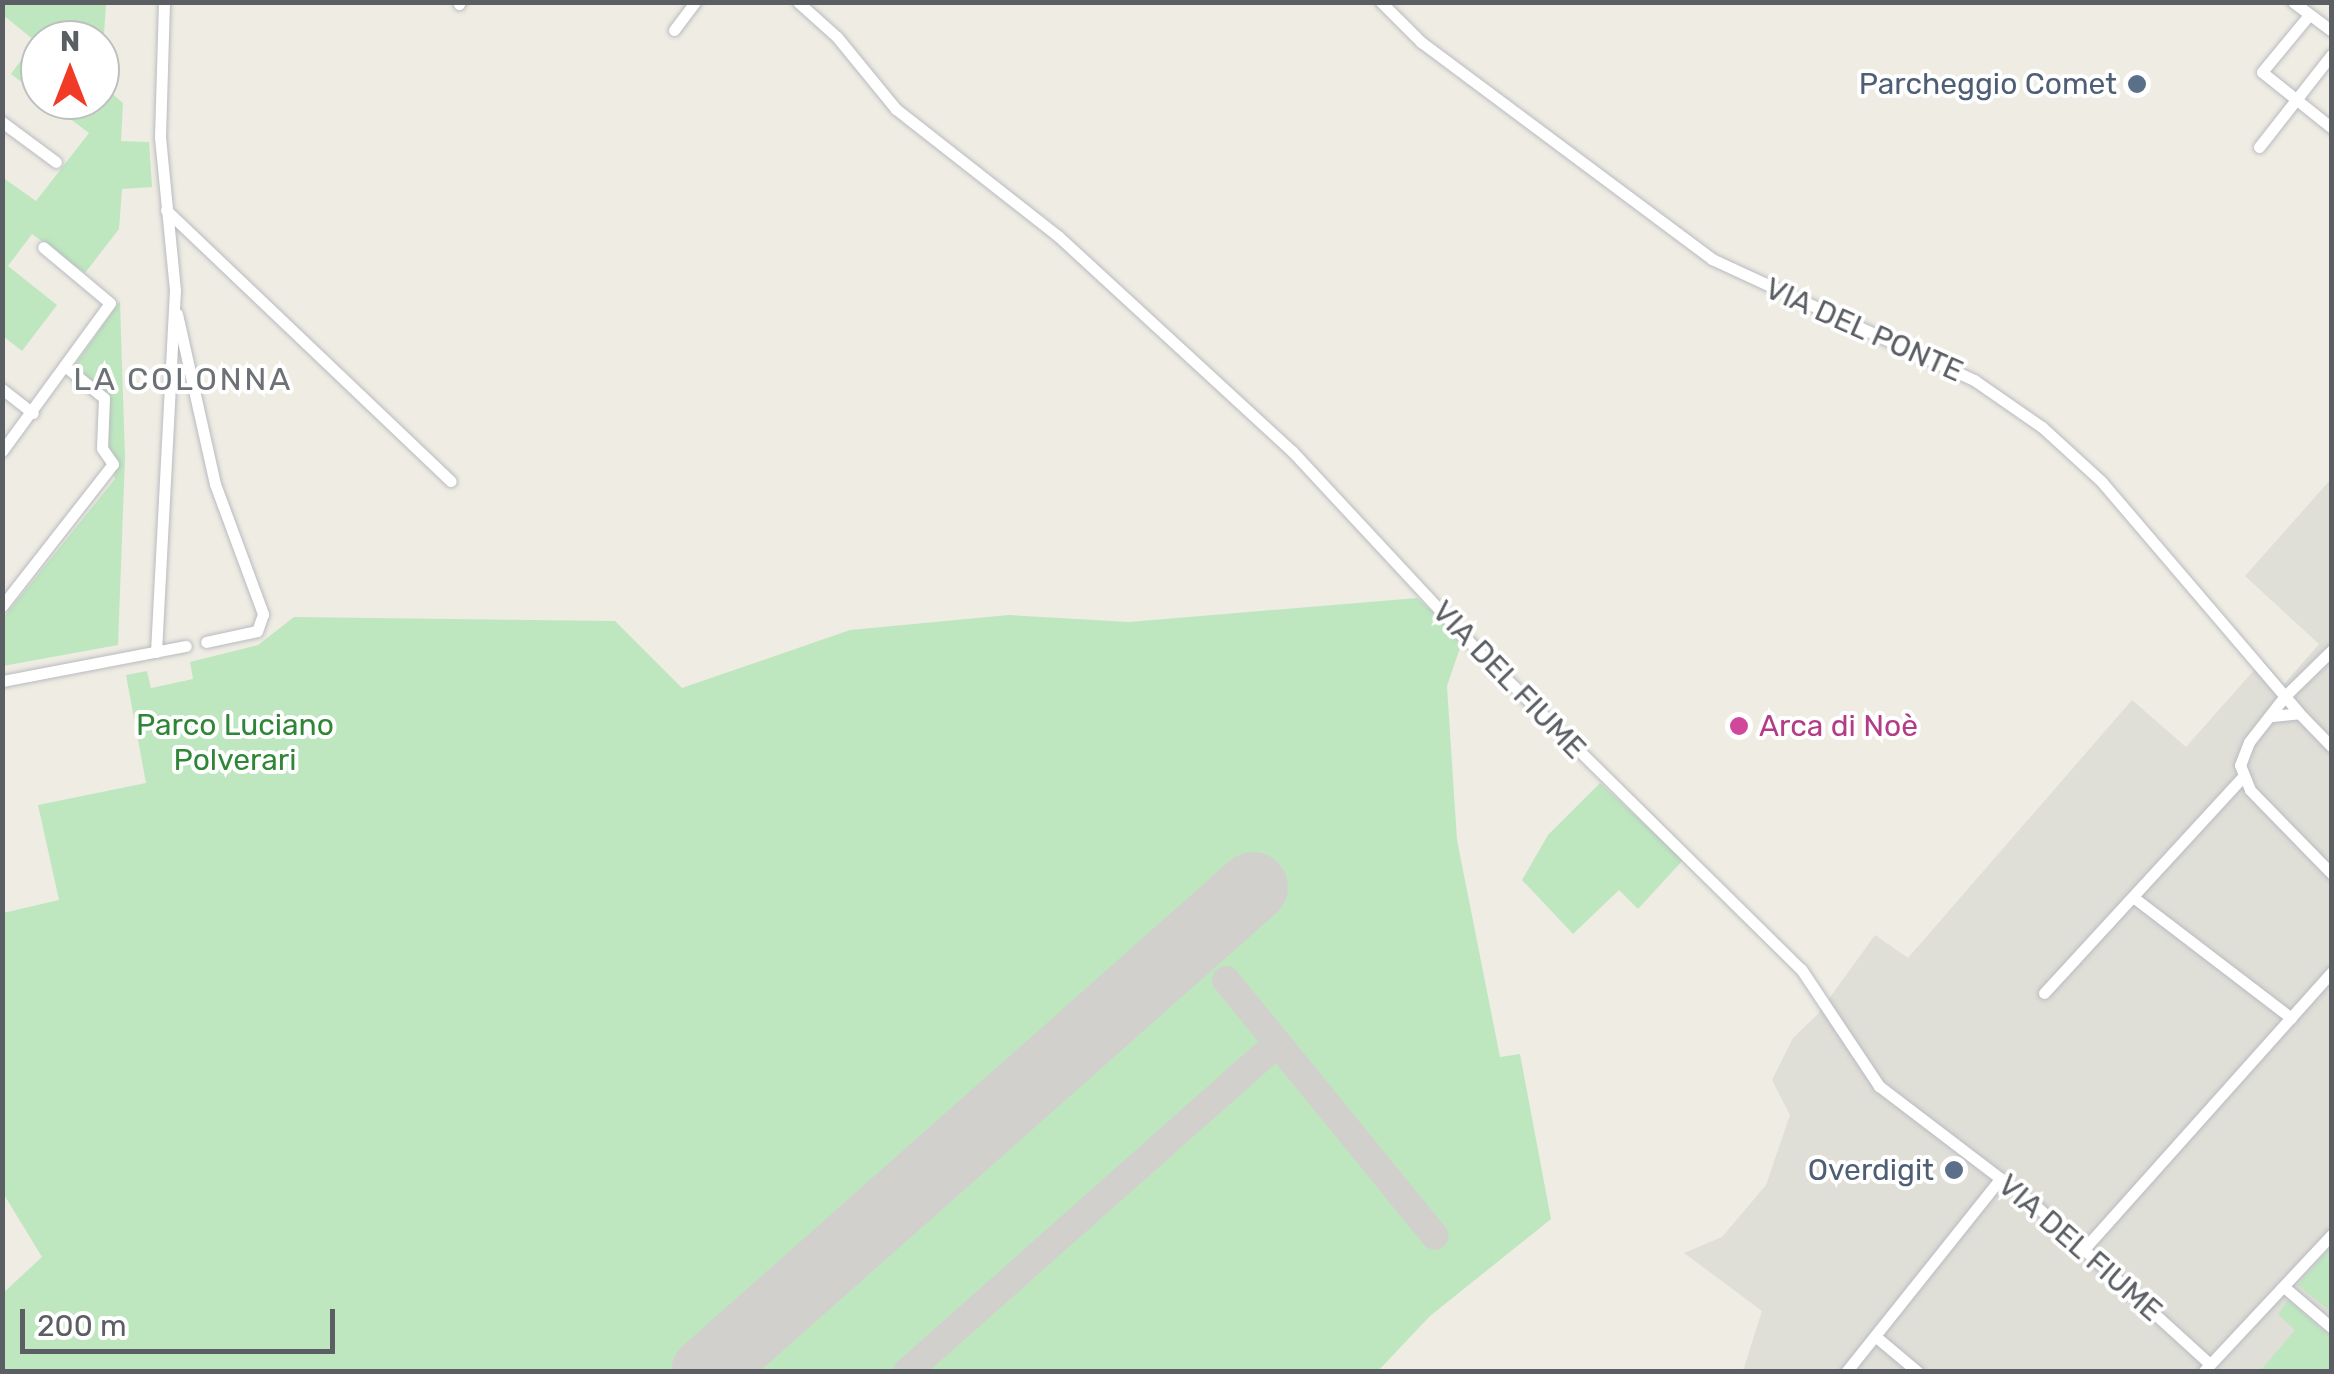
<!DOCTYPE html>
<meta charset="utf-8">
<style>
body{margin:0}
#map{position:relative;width:2334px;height:1374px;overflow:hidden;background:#efece3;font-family:Rubik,sans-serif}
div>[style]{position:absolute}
.industrial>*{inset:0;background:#dfded7}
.green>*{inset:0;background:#bee7bf}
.taxiway>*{height:28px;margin:-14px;padding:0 14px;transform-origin:14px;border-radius:14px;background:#d2d0cc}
.runway>*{height:70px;margin:-35px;padding:0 35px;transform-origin:35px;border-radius:35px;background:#d2d0cc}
.roads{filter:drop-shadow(0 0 2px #b8bbc0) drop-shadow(0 0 2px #b8bbc0)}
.minor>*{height:11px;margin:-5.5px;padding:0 5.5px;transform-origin:5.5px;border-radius:5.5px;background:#fff}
.dots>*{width:28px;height:28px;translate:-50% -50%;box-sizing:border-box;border:5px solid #fff;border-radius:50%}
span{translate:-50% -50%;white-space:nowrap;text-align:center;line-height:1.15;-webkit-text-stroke:8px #fff;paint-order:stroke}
.service-label{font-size:30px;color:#4e5e75}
.right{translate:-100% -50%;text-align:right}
.street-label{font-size:30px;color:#5b5f64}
.park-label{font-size:30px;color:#308637}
.hotel-label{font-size:30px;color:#b23c85}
.left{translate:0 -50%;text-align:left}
.neighbourhood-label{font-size:32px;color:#6c7176;letter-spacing:2.5px}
.frame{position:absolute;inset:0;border:5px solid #5b5f64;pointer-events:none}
.north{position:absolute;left:20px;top:20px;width:100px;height:100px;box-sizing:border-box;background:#fff;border:2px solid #bdbfc1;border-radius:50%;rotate:0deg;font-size:28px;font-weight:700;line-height:40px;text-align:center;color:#5b5f64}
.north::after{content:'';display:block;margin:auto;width:35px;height:45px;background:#f13b26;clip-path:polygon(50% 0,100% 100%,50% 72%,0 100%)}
.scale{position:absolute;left:20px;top:1309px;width:315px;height:45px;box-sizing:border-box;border:5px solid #5b5f64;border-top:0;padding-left:12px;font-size:30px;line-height:35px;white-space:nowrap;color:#5b5f64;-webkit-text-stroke:8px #fff;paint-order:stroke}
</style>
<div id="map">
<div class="industrial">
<div style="clip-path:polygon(2331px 479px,2331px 1371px,1743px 1371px,1762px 1311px,1684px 1253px,1722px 1237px,1766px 1185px,1790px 1115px,1772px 1080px,1793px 1038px,1818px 1014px,1875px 935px,1908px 958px,2132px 700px,2186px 747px,2263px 660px,2284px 684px,2319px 644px,2245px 576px)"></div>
</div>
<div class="green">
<div style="clip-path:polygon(3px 3px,106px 3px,101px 84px,123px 103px,121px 141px,149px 142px,152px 187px,122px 189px,119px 229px,85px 273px,32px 234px,8px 266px,57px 305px,22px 351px,3px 336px,2px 177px,36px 201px,89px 133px,45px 100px,100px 100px,100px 40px,40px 40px,40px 96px,11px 74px,35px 41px,3px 15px)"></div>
<div style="clip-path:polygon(120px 301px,125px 458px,118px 645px,3px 666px,3px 618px,115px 479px,101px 401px,70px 372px)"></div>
<div style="clip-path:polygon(1417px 598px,1463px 639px,1447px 686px,1457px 840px,1500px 1057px,1520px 1054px,1551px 1219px,1430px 1316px,1378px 1371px,3px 1371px,3px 1293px,42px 1257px,3px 1193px,3px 913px,59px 900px,38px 805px,146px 783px,126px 675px,147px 671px,151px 688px,193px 679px,190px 662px,258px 645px,294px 617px,615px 621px,682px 688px,850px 630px,1009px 615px,1129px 622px)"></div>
<div style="clip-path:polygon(1600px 783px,1683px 860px,1638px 909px,1619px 890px,1573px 934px,1522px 880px,1548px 835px)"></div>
<div style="clip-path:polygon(2331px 1247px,2331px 1312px,2298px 1285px)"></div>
<div style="clip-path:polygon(2288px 1300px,2331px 1338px,2331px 1371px,2260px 1371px,2295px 1330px,2278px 1314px)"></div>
</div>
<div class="taxiway">
<div style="left:1226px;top:980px;width:330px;rotate:50.8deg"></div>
<div style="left:907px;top:1372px;width:494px;rotate:-41.6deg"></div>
</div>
<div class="runway">
<div style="left:706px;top:1372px;width:731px;rotate:-41.56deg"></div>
</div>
<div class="roads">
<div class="minor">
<div style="left:798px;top:2px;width:52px;rotate:41.9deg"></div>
<div style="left:837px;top:37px;width:93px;rotate:50.7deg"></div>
<div style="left:896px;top:109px;width:206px;rotate:38.1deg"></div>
<div style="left:1058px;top:236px;width:318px;rotate:42.6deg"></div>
<div style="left:1292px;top:451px;width:267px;rotate:47.1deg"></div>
<div style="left:1474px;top:647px;width:459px;rotate:44.6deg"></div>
<div style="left:1801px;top:969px;width:141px;rotate:56.3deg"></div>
<div style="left:1879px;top:1086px;width:196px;rotate:37.3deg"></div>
<div style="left:2035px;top:1205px;width:236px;rotate:42.3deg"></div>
<div style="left:1381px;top:2px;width:57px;rotate:45deg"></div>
<div style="left:1421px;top:42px;width:363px;rotate:36.7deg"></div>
<div style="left:1712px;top:259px;width:289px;rotate:24.8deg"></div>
<div style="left:1974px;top:380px;width:83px;rotate:34.7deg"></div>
<div style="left:2042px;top:427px;width:80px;rotate:42.5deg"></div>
<div style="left:2101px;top:481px;width:305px;rotate:49.5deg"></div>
<div style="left:2293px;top:2px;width:49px;rotate:36.6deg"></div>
<div style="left:459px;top:4px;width:2px;rotate:-63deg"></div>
<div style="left:2309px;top:15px;width:74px;rotate:129.5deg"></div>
<div style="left:2262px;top:72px;width:90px;rotate:38.7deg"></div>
<div style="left:674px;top:30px;width:35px;rotate:-53deg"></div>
<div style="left:2px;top:122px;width:67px;rotate:36.5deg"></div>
<div style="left:2259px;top:147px;width:118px;rotate:-51.9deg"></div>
<div style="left:166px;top:210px;width:393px;rotate:43.6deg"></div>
<div style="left:177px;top:314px;width:174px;rotate:77.4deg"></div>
<div style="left:215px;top:484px;width:139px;rotate:69.7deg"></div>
<div style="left:263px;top:614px;width:18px;rotate:109deg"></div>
<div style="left:257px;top:631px;width:52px;rotate:167.8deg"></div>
<div style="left:2px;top:389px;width:39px;rotate:38deg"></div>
<div style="left:2px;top:451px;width:183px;rotate:-53.9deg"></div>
<div style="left:110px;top:303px;width:87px;rotate:-140.1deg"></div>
<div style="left:2px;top:606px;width:180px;rotate:-52deg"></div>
<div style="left:113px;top:464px;width:19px;rotate:-125deg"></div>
<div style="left:102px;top:448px;width:50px;rotate:-87.7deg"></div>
<div style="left:104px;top:398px;width:49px;rotate:-140.8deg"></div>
<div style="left:2332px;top:650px;width:66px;rotate:135.6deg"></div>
<div style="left:2285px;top:696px;width:58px;rotate:128deg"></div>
<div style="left:2249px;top:742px;width:25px;rotate:111deg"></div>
<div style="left:2240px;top:765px;width:27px;rotate:68deg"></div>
<div style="left:2250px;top:790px;width:117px;rotate:45.7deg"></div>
<div style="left:156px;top:652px;width:362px;rotate:-87deg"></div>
<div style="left:175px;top:290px;width:154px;rotate:-95.6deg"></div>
<div style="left:160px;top:137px;width:135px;rotate:-88.3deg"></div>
<div style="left:2px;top:681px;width:187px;rotate:-10.8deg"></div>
<div style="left:2272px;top:716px;width:27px;rotate:-6deg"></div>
<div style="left:2299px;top:713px;width:47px;rotate:45.9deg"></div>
<div style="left:2133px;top:897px;width:199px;rotate:37.4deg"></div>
<div style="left:2044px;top:993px;width:292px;rotate:-47.4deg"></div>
<div style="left:2084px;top:1249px;width:372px;rotate:-48.2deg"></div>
<div style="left:2284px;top:1287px;width:63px;rotate:40.5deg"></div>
<div style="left:1875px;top:1336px;width:56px;rotate:39.9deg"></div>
<div style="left:1846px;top:1372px;width:248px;rotate:-51.4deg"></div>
<div style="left:2203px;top:1372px;width:189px;rotate:-46.9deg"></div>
</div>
</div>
<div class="dots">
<div style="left:2137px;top:84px;background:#5c6f8a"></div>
<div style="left:1739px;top:726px;background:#d1479c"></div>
<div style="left:1954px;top:1170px;background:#5c6f8a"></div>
</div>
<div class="service-label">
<span class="right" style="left:2117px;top:84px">Parcheggio Comet</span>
<span class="right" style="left:1934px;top:1170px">Overdigit</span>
</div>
<div class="street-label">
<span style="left:1864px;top:330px;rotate:24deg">VIA DEL PONTE</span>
<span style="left:1509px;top:680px;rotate:46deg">VIA DEL FIUME</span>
<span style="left:2080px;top:1248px;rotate:41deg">VIA DEL FIUME</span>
</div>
<div class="park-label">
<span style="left:235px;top:742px">Parco Luciano<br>Polverari</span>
</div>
<div class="hotel-label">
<span class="left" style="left:1759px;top:726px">Arca di Noè</span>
</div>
<div class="neighbourhood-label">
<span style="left:183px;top:379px">LA COLONNA</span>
</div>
<div class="frame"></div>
<div class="north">N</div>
<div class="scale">200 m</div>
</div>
